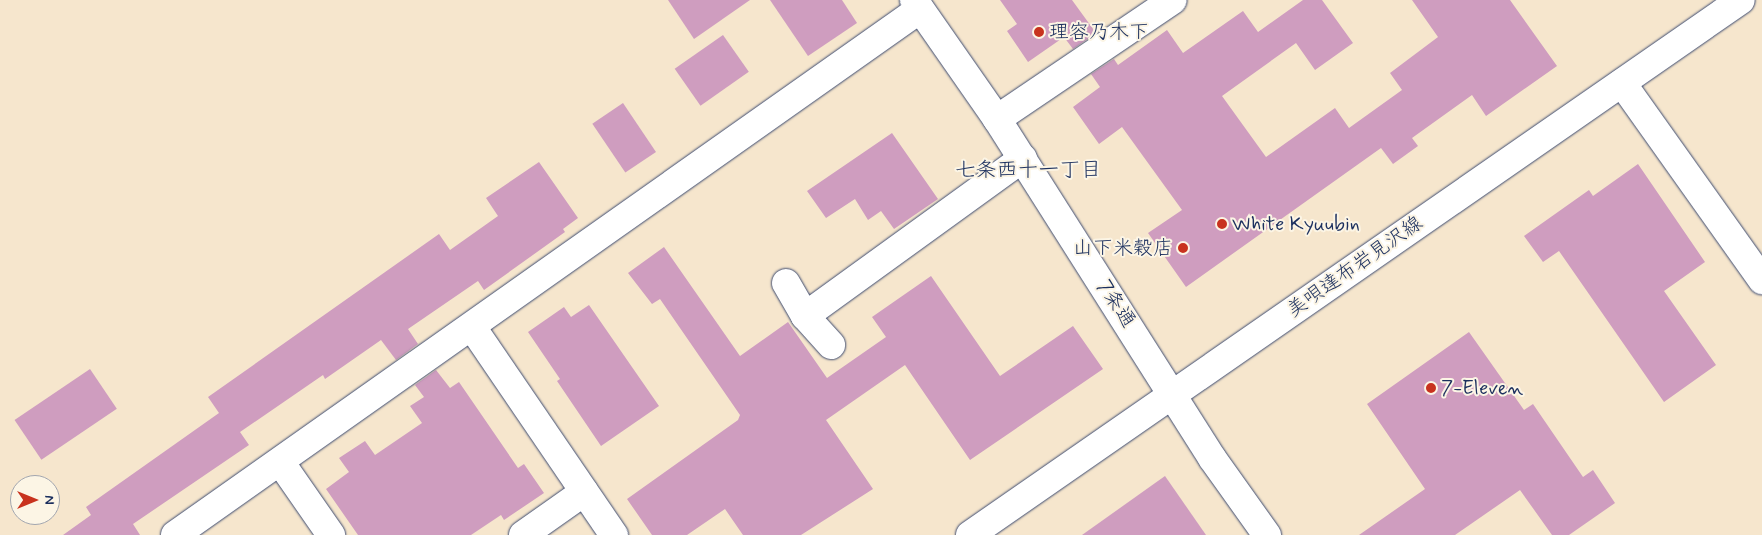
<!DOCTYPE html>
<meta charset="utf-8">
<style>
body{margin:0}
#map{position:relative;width:1762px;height:535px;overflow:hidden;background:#f6e6cd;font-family:Mynerve,"Klee One",sans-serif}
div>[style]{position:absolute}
.building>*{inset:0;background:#cf9dbf;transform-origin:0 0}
.roads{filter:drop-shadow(0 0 1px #3c4a6f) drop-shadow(0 0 1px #3c4a6f)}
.minor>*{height:28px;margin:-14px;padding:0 14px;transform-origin:14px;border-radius:14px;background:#fff}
.tertiary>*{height:28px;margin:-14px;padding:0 14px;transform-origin:14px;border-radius:14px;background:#fff}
.secondary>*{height:28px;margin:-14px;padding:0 14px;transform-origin:14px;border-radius:14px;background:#fff}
.dots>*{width:14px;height:14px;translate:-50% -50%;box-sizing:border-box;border:2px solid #fcf5e5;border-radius:50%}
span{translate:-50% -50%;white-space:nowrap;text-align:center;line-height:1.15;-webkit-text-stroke:4px #fcf5e5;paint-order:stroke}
.poi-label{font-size:20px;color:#1b2f5e}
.left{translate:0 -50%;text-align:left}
.right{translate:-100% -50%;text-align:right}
.street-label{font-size:20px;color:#1b2f5e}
.neighbourhood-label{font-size:21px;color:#1b2f5e}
.north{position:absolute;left:10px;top:475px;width:50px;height:50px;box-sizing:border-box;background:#fcf5e5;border:1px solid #a2a6af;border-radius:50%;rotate:90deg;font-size:14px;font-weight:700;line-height:20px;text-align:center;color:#1b2f5e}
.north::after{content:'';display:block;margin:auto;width:18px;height:22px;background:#c8321e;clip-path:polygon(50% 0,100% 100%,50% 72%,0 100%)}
</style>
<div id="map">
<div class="building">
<div style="clip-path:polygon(668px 0,750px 0,694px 39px)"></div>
<div style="clip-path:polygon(770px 0,842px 0,857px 23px,808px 56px)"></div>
<div style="clip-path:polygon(1000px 0,1072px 0,1096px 33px,1073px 49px,1064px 37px,1028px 62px,1007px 31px,1017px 24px)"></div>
<div style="clip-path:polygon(1303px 0,1322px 0,1353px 43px,1315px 70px,1296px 43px,1222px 96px,1266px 157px,1335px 108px,1349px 128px,1402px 90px,1390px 73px,1438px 37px,1412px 0,1510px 0,1557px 66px,1486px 116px,1472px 95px,1412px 138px,1418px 146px,1393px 164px,1381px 148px,1186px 287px,1148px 233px,1182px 210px,1122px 127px,1099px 144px,1073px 107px,1100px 87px,1091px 74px,1114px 59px,1118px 65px,1167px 30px,1183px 53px,1243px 11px,1258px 32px)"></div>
<div style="left:723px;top:35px;width:45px;height:59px;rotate:55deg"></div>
<div style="left:623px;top:103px;width:59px;height:37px;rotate:56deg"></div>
<div style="clip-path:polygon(892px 133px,938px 199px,894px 229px,881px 211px,868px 220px,855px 199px,826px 218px,807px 191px)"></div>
<div style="clip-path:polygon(539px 162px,578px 218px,563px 229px,565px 232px,484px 290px,478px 281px,408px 329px,418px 344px,396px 360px,381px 340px,325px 379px,323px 375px,240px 432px,249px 445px,133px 524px,140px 535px,63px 535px,91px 515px,86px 507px,219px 413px,208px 397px,439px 234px,450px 250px,498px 216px,486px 198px)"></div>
<div style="clip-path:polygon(1638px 164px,1705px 262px,1664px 291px,1716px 365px,1664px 402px,1559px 251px,1543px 262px,1524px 236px,1589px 190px,1593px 196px)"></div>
<div style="clip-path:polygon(664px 247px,740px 356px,788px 322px,827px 378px,886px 337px,872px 317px,931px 276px,1000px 376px,1073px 326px,1103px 369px,970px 460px,905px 365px,826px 420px,873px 489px,801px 535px,743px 535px,725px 509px,687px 535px,652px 535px,627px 499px,738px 420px,740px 415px,660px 299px,652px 304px,628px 273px)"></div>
<div style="clip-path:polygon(589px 305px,659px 406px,601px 446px,557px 381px,560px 379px,528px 332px,564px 307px,571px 317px)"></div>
<div style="clip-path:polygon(1469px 332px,1524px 410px,1533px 404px,1583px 477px,1593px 470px,1615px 503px,1569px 535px,1552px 535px,1520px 490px,1455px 535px,1359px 535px,1425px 489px,1367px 404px)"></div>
<div style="left:90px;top:369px;width:48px;height:91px;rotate:56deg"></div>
<div style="clip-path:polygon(436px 370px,450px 388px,459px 382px,518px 468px,524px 464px,544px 493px,504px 520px,501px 515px,471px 535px,358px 535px,326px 489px,349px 472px,339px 458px,365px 441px,375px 455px,422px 423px,410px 406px,424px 397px,415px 385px)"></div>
<div style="clip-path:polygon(1165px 476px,1206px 535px,1082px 535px)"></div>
</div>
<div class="roads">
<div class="minor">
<div style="left:1622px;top:83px;width:242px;rotate:54.6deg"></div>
<div style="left:997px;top:119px;width:212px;rotate:-34.1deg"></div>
<div style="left:786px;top:283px;width:38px;rotate:60deg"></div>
<div style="left:805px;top:316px;width:39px;rotate:48deg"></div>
<div style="left:805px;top:316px;width:269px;rotate:-35.9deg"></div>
<div style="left:472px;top:327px;width:252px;rotate:55.7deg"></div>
<div style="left:281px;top:463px;width:88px;rotate:55.2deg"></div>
<div style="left:175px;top:535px;width:912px;rotate:-35.22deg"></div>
<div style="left:523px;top:535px;width:75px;rotate:-35.2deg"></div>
</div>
<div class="tertiary">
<div style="left:914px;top:0;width:145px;rotate:55.1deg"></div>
<div style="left:997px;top:119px;width:401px;rotate:57.6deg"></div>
<div style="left:1212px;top:458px;width:95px;rotate:54.5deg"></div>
</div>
<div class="secondary">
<div style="left:970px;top:535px;width:938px;rotate:-34.76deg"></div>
</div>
</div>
<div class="dots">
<div style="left:1039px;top:32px;background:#c8321e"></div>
<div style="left:1222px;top:224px;background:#c8321e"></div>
<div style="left:1183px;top:248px;background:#c8321e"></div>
<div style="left:1431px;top:388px;background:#c8321e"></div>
</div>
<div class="poi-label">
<span class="left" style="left:1049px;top:32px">理容乃木下</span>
<span class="left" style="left:1232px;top:224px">White Kyuubin</span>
<span class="right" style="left:1173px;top:248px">山下米穀店</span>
<span class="left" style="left:1441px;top:388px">7-Eleven</span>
</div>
<div class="street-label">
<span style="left:1355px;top:267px;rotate:-35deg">美唄達布岩見沢線</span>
<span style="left:1116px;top:304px;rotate:57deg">7条通</span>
</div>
<div class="neighbourhood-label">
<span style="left:1028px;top:170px">七条西十一丁目</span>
</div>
<div class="north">N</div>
</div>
